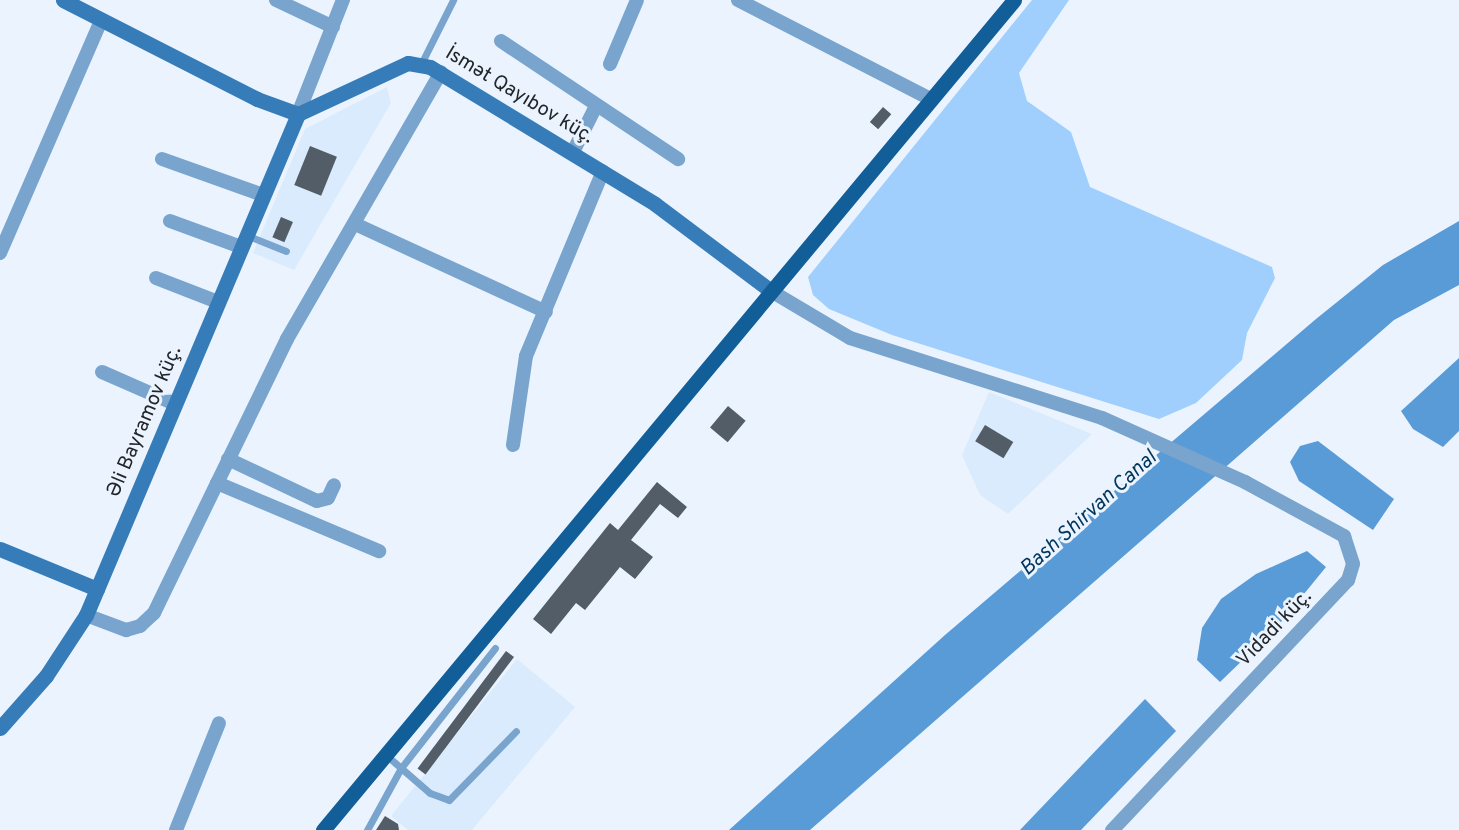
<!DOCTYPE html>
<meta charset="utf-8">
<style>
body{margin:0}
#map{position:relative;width:1459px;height:830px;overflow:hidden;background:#ebf4fe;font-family:Overpass,sans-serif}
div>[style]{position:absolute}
.built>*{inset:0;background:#d9ebfc}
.green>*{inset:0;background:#a0cffd}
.water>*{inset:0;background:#599bd7}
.building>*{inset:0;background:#535d67;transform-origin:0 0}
.lane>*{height:7px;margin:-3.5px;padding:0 3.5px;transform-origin:3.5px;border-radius:3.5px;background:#78a4ce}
.street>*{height:14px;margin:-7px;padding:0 7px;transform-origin:7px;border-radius:7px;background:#78a4ce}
.secondary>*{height:15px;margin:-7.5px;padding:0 7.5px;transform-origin:7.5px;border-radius:7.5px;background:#367cb9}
.primary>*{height:15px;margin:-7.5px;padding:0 7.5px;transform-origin:7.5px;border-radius:7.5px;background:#125e99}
span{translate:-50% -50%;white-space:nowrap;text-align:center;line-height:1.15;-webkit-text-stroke:6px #ebf4fe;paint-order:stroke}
.street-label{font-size:20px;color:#22262a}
.water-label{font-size:21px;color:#01355c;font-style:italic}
</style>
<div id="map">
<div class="built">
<div style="clip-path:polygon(387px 87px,391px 103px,294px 270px,253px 253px,305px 129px)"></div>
<div style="clip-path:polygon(989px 392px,1092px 434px,1008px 514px,980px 495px,962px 455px)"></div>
<div style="clip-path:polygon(517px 659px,575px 707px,472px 830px,408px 830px,391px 816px)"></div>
</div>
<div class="green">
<div style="clip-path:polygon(1032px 0,1069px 0,1019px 73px,1027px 101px,1071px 132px,1090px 187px,1272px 267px,1275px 278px,1247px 333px,1242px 360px,1196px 403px,1159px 419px,892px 335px,829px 309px,813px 295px,808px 277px)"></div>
</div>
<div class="water">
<div style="clip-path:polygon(1459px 221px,1459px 285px,1394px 320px,810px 830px,729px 830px,945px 635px,1316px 319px,1383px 265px)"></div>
<div style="clip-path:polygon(1459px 358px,1459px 431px,1443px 447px,1413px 429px,1401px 411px)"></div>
<div style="clip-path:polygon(1318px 441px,1394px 499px,1373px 530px,1299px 481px,1290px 462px,1300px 446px)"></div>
<div style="clip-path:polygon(1307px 551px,1326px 567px,1277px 627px,1220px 682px,1197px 660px,1202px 628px,1221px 599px,1256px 574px)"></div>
<div style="clip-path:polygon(1145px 699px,1176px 731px,1081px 830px,1020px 830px)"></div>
</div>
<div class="building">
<div style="left:883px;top:107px;width:11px;height:20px;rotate:41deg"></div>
<div style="left:310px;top:146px;width:29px;height:42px;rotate:22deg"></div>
<div style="left:281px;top:217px;width:13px;height:22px;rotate:23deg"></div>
<div style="left:728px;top:406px;width:23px;height:28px;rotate:40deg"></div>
<div style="left:985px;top:425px;width:33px;height:19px;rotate:31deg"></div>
<div style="clip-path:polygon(657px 482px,687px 507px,678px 518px,660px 504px,631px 540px,653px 557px,635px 579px,620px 567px,585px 610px,576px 603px,551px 634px,533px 619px,610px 523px,618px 530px)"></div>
<div style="left:506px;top:651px;width:10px;height:147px;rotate:37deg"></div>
<div style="clip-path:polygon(385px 816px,398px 824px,399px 830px,376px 830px)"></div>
</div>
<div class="lane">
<div style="left:421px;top:64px;width:72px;rotate:-63.4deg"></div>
<div style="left:246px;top:235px;width:43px;rotate:21.8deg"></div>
<div style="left:495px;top:648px;width:152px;rotate:128.1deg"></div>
<div style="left:401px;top:768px;width:38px;rotate:41deg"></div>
<div style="left:430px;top:793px;width:20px;rotate:20deg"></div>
<div style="left:449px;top:800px;width:96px;rotate:-45.8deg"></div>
<div style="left:367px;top:830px;width:71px;rotate:-61.3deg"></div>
<div style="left:401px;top:768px;width:20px;rotate:-139deg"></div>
</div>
<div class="street">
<div style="left:276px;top:0;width:63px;rotate:25.3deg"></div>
<div style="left:738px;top:0;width:217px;rotate:27.2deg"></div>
<div style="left:501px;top:41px;width:213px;rotate:33.7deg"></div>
<div style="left:610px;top:64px;width:69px;rotate:-67.1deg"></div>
<div style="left:298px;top:114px;width:123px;rotate:-68.5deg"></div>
<div style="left:573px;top:152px;width:51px;rotate:-63.4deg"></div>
<div style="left:162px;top:159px;width:107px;rotate:19.6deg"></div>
<div style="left:170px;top:221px;width:76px;rotate:20.1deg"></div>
<div style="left:355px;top:224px;width:210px;rotate:24.7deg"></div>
<div style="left:0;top:253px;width:253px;rotate:-66.5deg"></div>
<div style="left:156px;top:278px;width:66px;rotate:21.2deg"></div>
<div style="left:771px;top:291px;width:92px;rotate:30.7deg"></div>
<div style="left:850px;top:338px;width:264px;rotate:17.6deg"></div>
<div style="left:1102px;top:418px;width:157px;rotate:24.1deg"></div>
<div style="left:1245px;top:482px;width:113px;rotate:28.6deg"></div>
<div style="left:1344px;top:536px;width:29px;rotate:72deg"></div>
<div style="left:1353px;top:564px;width:17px;rotate:107deg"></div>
<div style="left:1348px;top:580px;width:344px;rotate:133.3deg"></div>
<div style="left:102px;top:372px;width:80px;rotate:23.7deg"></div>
<div style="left:513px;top:445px;width:90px;rotate:-81.7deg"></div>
<div style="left:526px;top:356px;width:200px;rotate:-67.4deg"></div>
<div style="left:228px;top:459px;width:98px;rotate:25.3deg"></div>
<div style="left:317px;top:501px;width:11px;rotate:-15deg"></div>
<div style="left:328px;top:498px;width:14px;rotate:-65deg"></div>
<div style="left:217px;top:483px;width:176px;rotate:22.8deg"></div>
<div style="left:86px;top:615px;width:43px;rotate:20.6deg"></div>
<div style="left:126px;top:630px;width:15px;rotate:-16deg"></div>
<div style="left:140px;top:626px;width:19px;rotate:-43deg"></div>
<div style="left:154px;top:613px;width:305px;rotate:-64.1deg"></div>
<div style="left:287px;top:339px;width:308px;rotate:-60deg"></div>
<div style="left:176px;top:830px;width:115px;rotate:-68.1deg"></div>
</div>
<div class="secondary">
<div style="left:63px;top:0;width:218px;rotate:27deg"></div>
<div style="left:257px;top:99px;width:44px;rotate:20.1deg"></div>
<div style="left:298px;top:114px;width:121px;rotate:-24.9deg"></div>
<div style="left:408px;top:63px;width:22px;rotate:10deg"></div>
<div style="left:430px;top:67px;width:263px;rotate:31.3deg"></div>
<div style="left:655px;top:204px;width:145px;rotate:36.9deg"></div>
<div style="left:0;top:549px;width:105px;rotate:22.4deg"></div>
<div style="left:0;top:728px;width:69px;rotate:-48.5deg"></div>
<div style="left:46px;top:676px;width:73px;rotate:-56.7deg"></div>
<div style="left:86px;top:615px;width:544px;rotate:-67.06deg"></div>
</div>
<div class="primary">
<div style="left:323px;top:830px;width:1080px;rotate:-50.22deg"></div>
</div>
<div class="street-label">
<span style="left:519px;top:96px;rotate:31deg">İsmət Qayıbov küç.</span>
<span style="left:145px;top:422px;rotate:-67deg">Əli Bayramov küç.</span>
<span style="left:1275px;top:629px;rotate:-46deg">Vidadi küç.</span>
</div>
<div class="water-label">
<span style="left:1089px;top:514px;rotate:-42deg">Bash Shirvan Canal</span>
</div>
</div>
